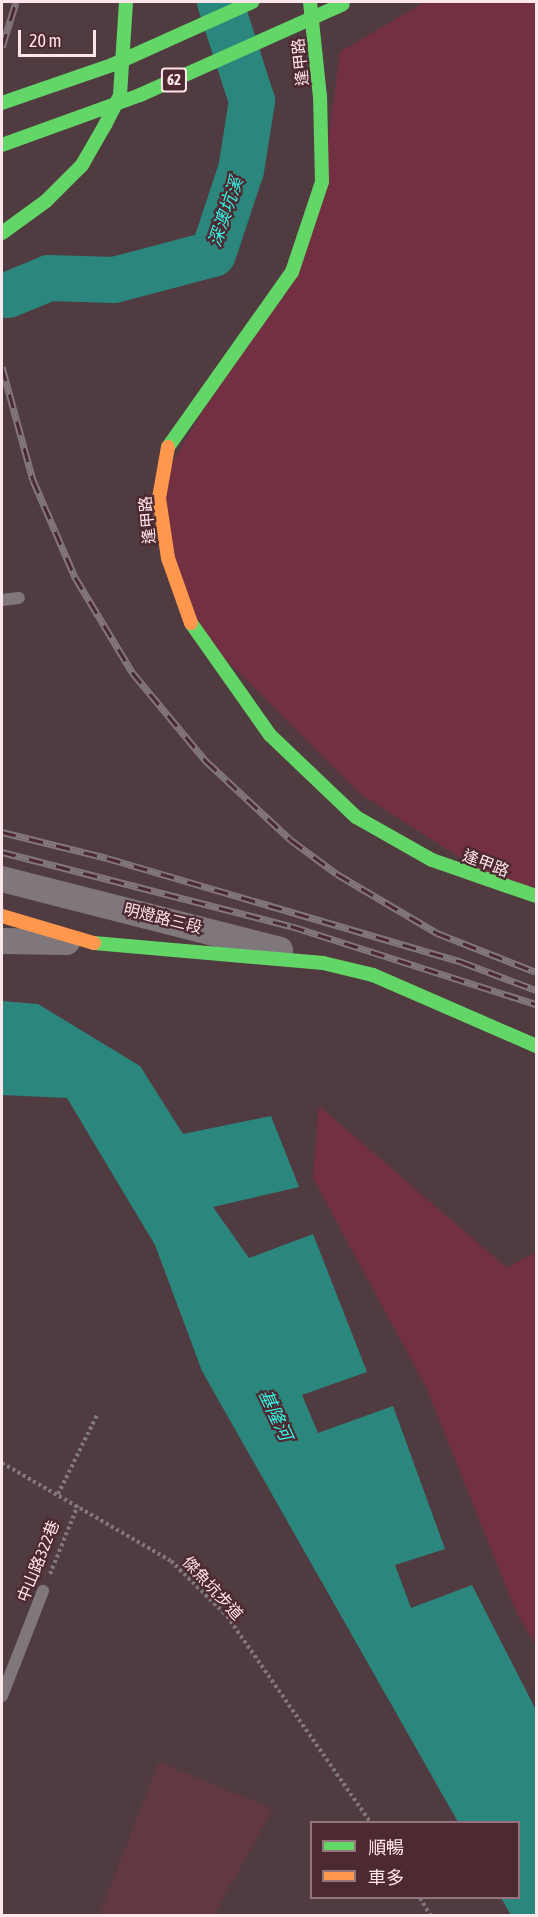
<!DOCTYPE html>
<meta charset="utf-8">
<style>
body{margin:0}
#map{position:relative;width:538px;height:1917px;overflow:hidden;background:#503b40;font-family:"Asap Condensed","Noto Sans TC",sans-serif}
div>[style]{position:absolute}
.built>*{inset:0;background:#623843}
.green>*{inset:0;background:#733043}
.water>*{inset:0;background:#2b877d}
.river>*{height:46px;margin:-23px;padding:0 23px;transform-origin:23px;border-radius:23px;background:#2b877d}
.path>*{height:4px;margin-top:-2px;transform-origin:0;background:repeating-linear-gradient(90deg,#80787c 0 3px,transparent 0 6px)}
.lane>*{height:12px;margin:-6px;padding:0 6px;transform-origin:6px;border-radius:6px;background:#7f777c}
.street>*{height:26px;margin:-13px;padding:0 13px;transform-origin:13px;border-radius:13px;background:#7f777c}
.fast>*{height:14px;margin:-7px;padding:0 7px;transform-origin:7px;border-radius:7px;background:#63d668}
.slow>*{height:14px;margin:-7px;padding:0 7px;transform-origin:7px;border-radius:7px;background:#ff974d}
.rail>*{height:7px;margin-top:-3.5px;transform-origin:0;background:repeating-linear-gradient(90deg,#4d2932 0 14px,#82777c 0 28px);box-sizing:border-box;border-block:2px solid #82777c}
.fast-bridge>*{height:14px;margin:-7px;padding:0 7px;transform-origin:7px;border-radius:7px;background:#63d668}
span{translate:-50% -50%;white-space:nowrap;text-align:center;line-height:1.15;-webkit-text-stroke:4.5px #4d2932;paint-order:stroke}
.shield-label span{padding:2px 4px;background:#4d2932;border:2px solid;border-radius:4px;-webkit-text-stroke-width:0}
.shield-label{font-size:15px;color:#ffe6eb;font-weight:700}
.street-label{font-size:16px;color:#ffe6eb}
.water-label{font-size:18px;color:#34f4e2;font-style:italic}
.frame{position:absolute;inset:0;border:3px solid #ffe6eb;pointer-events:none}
.legend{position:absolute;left:310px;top:1821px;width:210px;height:78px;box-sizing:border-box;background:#4d2932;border:2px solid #94757c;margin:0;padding:8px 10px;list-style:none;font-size:18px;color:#ffe6eb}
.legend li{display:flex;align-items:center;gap:12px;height:30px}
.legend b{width:30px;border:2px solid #94757c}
.scale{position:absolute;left:18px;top:30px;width:78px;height:27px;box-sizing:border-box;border:3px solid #ffe6eb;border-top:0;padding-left:8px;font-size:18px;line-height:21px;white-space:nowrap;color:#ffe6eb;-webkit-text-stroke:4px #4d2932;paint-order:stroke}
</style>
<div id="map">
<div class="built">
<div style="clip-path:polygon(159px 1762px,273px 1809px,214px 1915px,99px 1915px)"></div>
</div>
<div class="green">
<div style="clip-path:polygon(425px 2px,536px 2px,536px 892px,509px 889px,359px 793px,194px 627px,154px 493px,318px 217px,340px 52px)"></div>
<div style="clip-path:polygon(319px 1106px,507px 1268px,536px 1252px,536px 1646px,515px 1609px,426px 1387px,313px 1178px)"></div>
</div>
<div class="water">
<div style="clip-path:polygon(2px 1001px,38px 1004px,140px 1066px,183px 1134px,271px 1116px,299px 1187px,213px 1207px,249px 1258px,313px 1234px,367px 1372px,302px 1395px,318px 1433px,393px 1406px,445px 1549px,395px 1565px,411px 1608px,472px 1585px,536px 1710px,536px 1915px,511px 1915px,501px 1898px,518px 1898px,518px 1822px,458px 1822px,202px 1371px,155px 1245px,67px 1098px,2px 1095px)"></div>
</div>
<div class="river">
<div style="left:8px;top:295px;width:44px;rotate:-22.5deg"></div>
<div style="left:49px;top:278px;width:65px;rotate:1.8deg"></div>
<div style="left:114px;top:280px;width:102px;rotate:-14.7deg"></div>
<div style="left:213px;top:254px;width:89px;rotate:-71.6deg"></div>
<div style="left:241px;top:170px;width:70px;rotate:-80.9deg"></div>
<div style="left:252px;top:101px;width:104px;rotate:-107.9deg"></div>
</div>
<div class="path">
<div style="left:2px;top:1463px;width:195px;rotate:30.1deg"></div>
<div style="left:171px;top:1561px;width:78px;rotate:44.5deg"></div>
<div style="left:227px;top:1616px;width:251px;rotate:55.2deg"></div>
<div style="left:58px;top:1494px;width:88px;rotate:-63.7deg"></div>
<div style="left:50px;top:1574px;width:74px;rotate:-67.9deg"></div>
<div style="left:420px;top:1898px;width:21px;rotate:59deg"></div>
</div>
<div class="lane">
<div style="left:2px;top:600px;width:17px;rotate:-7deg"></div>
<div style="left:2px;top:1696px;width:113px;rotate:-68.7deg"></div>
</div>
<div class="street">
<div style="left:2px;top:879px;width:287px;rotate:14.3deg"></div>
<div style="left:2px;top:941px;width:65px;rotate:0.9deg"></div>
</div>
<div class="fast">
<div style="left:2px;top:103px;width:116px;rotate:-19.1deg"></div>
<div style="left:112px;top:65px;width:154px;rotate:-24.2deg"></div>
<div style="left:168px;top:447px;width:214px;rotate:-54.7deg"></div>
<div style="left:292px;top:272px;width:95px;rotate:-71.6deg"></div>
<div style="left:322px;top:182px;width:85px;rotate:-91.3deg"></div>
<div style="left:320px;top:97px;width:96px;rotate:-96deg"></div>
<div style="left:191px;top:623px;width:137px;rotate:54.8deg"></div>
<div style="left:270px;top:735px;width:119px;rotate:43.6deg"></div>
<div style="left:356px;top:817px;width:87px;rotate:29.5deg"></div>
<div style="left:432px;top:860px;width:110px;rotate:19.1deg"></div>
<div style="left:94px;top:943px;width:230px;rotate:5deg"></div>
<div style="left:323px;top:963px;width:51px;rotate:13.5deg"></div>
<div style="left:373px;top:975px;width:178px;rotate:23.5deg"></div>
</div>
<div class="slow">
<div style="left:168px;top:447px;width:52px;rotate:100deg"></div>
<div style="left:159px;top:498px;width:61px;rotate:81.5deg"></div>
<div style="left:168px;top:558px;width:69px;rotate:70.5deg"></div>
<div style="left:2px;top:916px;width:96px;rotate:16.4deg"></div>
</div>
<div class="rail">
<div style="left:2px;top:47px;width:47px;rotate:-72.7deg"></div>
<div style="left:2px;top:367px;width:117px;rotate:74.7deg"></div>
<div style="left:33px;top:480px;width:106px;rotate:66.6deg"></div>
<div style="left:75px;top:577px;width:111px;rotate:59deg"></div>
<div style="left:132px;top:672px;width:116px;rotate:50.3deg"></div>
<div style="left:206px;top:761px;width:116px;rotate:42.9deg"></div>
<div style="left:291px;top:840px;width:57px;rotate:36.5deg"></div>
<div style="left:337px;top:874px;width:116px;rotate:30.5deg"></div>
<div style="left:437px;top:933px;width:106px;rotate:21.5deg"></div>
<div style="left:2px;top:832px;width:108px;rotate:13.9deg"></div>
<div style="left:107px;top:858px;width:370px;rotate:16.3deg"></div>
<div style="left:462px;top:962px;width:79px;rotate:20.7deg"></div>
<div style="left:2px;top:852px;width:298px;rotate:14.4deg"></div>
<div style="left:291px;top:926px;width:257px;rotate:17.7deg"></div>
</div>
<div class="fast-bridge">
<div style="left:2px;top:145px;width:147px;rotate:-19.9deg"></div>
<div style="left:140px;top:95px;width:222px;rotate:-24.1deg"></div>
<div style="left:2px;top:233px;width:54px;rotate:-36deg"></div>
<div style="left:46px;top:201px;width:51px;rotate:-45deg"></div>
<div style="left:82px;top:165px;width:46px;rotate:-60.1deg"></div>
<div style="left:105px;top:125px;width:34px;rotate:-63deg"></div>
<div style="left:120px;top:95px;width:93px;rotate:-86.3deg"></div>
</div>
<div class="shield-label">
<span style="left:174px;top:80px">62</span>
</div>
<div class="street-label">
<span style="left:300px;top:62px;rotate:-96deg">逢甲路</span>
<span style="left:147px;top:520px;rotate:-95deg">逢甲路</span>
<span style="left:486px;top:863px;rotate:21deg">逢甲路</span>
<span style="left:163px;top:918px;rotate:14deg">明燈路三段</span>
<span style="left:38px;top:1561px;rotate:-68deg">中山路322巷</span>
<span style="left:213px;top:1588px;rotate:47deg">傑魚坑步道</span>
</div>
<div class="water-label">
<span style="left:226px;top:212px;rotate:-71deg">深澳坑溪</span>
<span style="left:275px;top:1415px;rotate:65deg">基隆河</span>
</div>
<div class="frame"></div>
<ul class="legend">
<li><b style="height:8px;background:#63d668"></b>順暢</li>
<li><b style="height:8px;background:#ff974d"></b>車多</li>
</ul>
<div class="scale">20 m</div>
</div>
